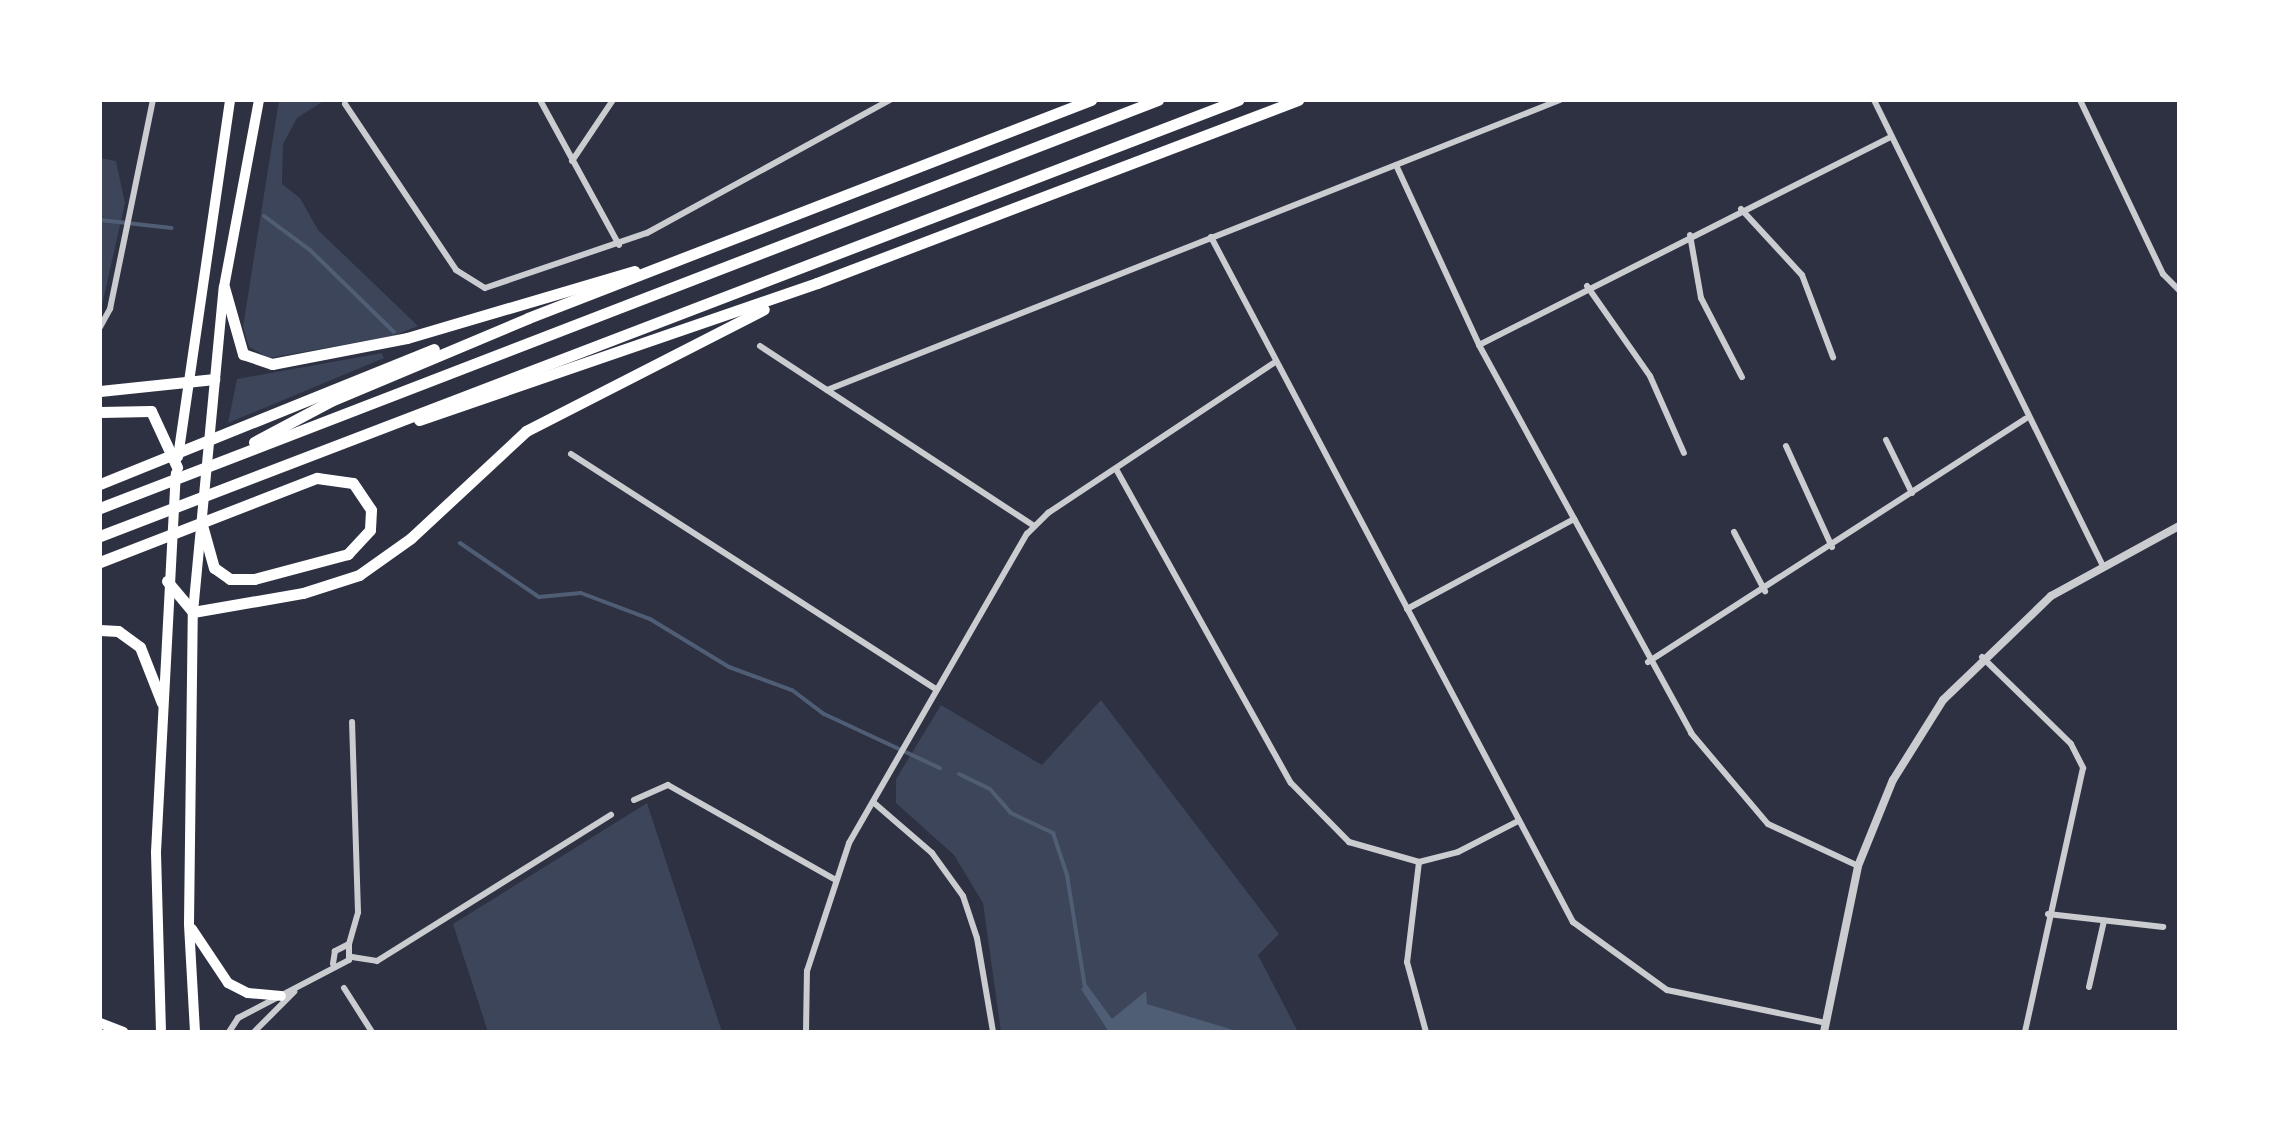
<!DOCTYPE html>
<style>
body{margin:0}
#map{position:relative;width:2279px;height:1132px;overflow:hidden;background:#2d3142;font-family:"Archivo Narrow",sans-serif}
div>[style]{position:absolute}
.green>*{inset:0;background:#3c4559}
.water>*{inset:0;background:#4f5d75}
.stream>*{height:4px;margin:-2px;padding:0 2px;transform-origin:2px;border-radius:2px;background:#4f5d75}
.minor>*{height:6px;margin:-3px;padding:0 3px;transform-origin:3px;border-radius:3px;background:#caccd0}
.tertiary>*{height:8px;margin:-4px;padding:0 4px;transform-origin:4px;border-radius:4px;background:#caccd0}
.primary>*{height:10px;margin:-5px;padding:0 5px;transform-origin:5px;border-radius:5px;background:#fff}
.motorway>*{height:11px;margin:-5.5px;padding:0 5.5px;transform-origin:5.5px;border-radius:5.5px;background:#fff}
span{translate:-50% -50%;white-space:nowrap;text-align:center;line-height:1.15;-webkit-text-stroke:9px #fff;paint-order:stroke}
.frame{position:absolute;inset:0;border:102px solid #fff;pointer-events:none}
</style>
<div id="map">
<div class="green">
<div style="clip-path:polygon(279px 100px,322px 102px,297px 118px,283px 144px,282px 184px,300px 198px,318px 230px,418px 326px,393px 336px,269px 358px,249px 347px,243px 327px)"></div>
<div style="clip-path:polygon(100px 158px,116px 161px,125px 203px,100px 314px)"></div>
<div style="clip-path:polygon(382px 353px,384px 358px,228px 423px,237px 379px)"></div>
<div style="clip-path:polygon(1101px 700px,1279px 934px,1258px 955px,1298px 1032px,1001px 1032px,983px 903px,954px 855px,896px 803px,896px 779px,941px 705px,1042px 765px)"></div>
<div style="clip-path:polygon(647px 803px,722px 1032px,488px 1032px,453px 924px)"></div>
</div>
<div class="water">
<div style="clip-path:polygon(1087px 985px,1112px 1019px,1146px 991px,1147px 1004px,1240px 1032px,1109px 1032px,1081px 989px)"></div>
</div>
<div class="stream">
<div style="left:264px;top:216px;width:57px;rotate:36.5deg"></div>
<div style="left:310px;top:250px;width:117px;rotate:44.3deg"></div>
<div style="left:100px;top:220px;width:72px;rotate:6.3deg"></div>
<div style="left:460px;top:543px;width:96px;rotate:34.4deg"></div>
<div style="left:539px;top:597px;width:42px;rotate:-5.4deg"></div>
<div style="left:581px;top:593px;width:74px;rotate:20.6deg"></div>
<div style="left:650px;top:619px;width:92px;rotate:31.3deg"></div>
<div style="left:729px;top:667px;width:67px;rotate:20.1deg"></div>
<div style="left:792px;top:690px;width:40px;rotate:37deg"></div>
<div style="left:824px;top:714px;width:128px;rotate:25deg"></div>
<div style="left:959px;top:774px;width:34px;rotate:26deg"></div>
<div style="left:990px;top:789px;width:32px;rotate:49deg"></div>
<div style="left:1011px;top:813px;width:47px;rotate:25.5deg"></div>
<div style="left:1053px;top:833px;width:44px;rotate:71.6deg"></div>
<div style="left:1067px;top:875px;width:114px;rotate:80.9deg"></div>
</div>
<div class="minor">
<div style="left:540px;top:100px;width:165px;rotate:61.4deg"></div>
<div style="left:1874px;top:100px;width:517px;rotate:63.83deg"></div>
<div style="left:2080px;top:100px;width:193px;rotate:64.5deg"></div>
<div style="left:2163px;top:274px;width:23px;rotate:45deg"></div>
<div style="left:345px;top:104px;width:200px;rotate:56.2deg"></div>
<div style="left:456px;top:270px;width:34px;rotate:32deg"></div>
<div style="left:485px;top:288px;width:171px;rotate:-18.8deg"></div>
<div style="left:647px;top:233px;width:277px;rotate:-28.7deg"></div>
<div style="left:572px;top:161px;width:73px;rotate:-56.1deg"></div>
<div style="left:1396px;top:165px;width:198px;rotate:65.2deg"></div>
<div style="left:1479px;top:345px;width:442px;rotate:61.3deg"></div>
<div style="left:1691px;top:733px;width:119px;rotate:49.8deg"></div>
<div style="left:1768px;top:824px;width:99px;rotate:25deg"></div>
<div style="left:1741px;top:209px;width:90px;rotate:47.3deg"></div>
<div style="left:1802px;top:275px;width:88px;rotate:69.3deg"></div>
<div style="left:1690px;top:235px;width:64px;rotate:80.1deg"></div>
<div style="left:1701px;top:298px;width:89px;rotate:62.6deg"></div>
<div style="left:1211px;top:237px;width:775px;rotate:62.15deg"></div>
<div style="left:1573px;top:922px;width:116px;rotate:35.9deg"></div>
<div style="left:1667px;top:990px;width:162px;rotate:11.7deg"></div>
<div style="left:1587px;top:286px;width:110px;rotate:55deg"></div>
<div style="left:1650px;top:376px;width:84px;rotate:66.2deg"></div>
<div style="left:100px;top:327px;width:21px;rotate:-61deg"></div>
<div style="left:110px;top:309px;width:213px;rotate:-78.4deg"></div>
<div style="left:1479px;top:345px;width:461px;rotate:-26.8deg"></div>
<div style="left:760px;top:346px;width:328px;rotate:33.3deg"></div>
<div style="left:827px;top:390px;width:788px;rotate:-21.59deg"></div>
<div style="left:1886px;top:440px;width:59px;rotate:63.9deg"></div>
<div style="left:1786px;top:446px;width:111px;rotate:65.5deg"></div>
<div style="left:571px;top:454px;width:435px;rotate:32.8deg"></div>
<div style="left:1116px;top:469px;width:359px;rotate:60.9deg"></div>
<div style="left:1291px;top:783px;width:83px;rotate:45.5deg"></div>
<div style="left:1349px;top:842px;width:73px;rotate:15.9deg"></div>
<div style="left:1419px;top:862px;width:101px;rotate:96.8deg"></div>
<div style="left:1407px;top:962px;width:73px;rotate:74.8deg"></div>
<div style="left:1734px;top:532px;width:67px;rotate:62.3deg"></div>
<div style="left:1407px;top:609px;width:190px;rotate:-28.3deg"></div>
<div style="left:1982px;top:657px;width:124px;rotate:44.3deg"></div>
<div style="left:2071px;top:744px;width:27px;rotate:63deg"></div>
<div style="left:2083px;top:768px;width:270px;rotate:102.4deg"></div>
<div style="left:1648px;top:662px;width:449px;rotate:-32.8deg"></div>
<div style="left:634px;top:800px;width:37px;rotate:-24deg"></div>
<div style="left:668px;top:785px;width:191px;rotate:29.5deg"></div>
<div style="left:873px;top:802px;width:78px;rotate:40.8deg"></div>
<div style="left:932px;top:853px;width:53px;rotate:54.2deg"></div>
<div style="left:963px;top:896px;width:44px;rotate:71.6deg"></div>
<div style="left:977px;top:938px;width:95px;rotate:80.3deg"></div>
<div style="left:1419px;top:862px;width:40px;rotate:-14.4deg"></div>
<div style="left:1458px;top:852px;width:68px;rotate:-27.3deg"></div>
<div style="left:2048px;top:914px;width:116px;rotate:6.4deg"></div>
<div style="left:349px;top:944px;width:33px;rotate:-74deg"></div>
<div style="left:358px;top:912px;width:190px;rotate:-91.8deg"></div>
<div style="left:352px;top:957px;width:25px;rotate:9deg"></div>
<div style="left:377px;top:961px;width:276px;rotate:-32deg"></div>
<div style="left:2089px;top:987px;width:68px;rotate:-77.2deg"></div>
<div style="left:344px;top:988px;width:52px;rotate:57.5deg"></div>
<div style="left:229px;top:1032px;width:17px;rotate:-57deg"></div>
<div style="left:238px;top:1018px;width:125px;rotate:-27.6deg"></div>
<div style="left:349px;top:960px;width:16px;rotate:-90deg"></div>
<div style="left:349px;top:944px;width:16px;rotate:153deg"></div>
<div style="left:335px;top:951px;width:13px;rotate:99deg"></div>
<div style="left:254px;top:1032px;width:57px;rotate:-45deg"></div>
<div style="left:806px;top:1032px;width:61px;rotate:-89.1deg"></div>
<div style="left:807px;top:971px;width:135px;rotate:-71.8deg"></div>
<div style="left:849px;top:843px;width:357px;rotate:-60.1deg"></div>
<div style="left:1027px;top:534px;width:30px;rotate:-45deg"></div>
<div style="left:1048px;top:513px;width:271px;rotate:-33.6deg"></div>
</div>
<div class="tertiary">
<div style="left:1824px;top:1032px;width:169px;rotate:-78.4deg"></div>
<div style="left:1858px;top:866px;width:93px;rotate:-67.9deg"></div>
<div style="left:1893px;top:780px;width:94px;rotate:-58deg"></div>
<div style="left:1943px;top:700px;width:150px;rotate:-43.9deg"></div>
<div style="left:2051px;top:596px;width:146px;rotate:-28.7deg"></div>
</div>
<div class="primary">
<div style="left:178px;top:457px;width:361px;rotate:-81.7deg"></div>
<div style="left:192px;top:929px;width:65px;rotate:56.3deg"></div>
<div style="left:228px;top:983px;width:22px;rotate:27deg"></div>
<div style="left:248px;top:993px;width:33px;rotate:5deg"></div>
<div style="left:100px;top:1023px;width:25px;rotate:21deg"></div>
<div style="left:161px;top:1032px;width:180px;rotate:-91.6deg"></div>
<div style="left:156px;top:852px;width:379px;rotate:-87deg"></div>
<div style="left:195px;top:1032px;width:109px;rotate:-93.2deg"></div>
<div style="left:189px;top:923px;width:311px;rotate:-89.3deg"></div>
<div style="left:193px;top:612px;width:326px;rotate:-84.6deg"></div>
<div style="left:224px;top:287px;width:190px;rotate:-79.4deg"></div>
</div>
<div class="motorway">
<div style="left:224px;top:287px;width:70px;rotate:74.2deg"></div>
<div style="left:243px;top:354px;width:31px;rotate:19deg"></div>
<div style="left:272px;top:364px;width:137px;rotate:-10.9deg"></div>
<div style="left:407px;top:338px;width:237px;rotate:-16.4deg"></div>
<div style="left:100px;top:391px;width:115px;rotate:-6deg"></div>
<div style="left:100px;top:412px;width:51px;rotate:-1.1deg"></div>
<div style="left:151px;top:411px;width:62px;rotate:65.1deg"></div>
<div style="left:419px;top:420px;width:421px;rotate:-19deg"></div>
<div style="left:817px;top:283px;width:515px;rotate:-20.83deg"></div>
<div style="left:254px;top:442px;width:87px;rotate:-28deg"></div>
<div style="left:331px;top:401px;width:214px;rotate:-22.8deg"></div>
<div style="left:528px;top:318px;width:604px;rotate:-21.17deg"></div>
<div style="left:100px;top:484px;width:360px;rotate:-22deg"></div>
<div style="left:100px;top:508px;width:1134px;rotate:-21.09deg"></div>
<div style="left:100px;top:536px;width:1219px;rotate:-20.96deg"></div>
<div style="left:100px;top:562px;width:233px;rotate:-21.2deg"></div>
<div style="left:317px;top:478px;width:36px;rotate:8deg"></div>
<div style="left:353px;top:483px;width:32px;rotate:56deg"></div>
<div style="left:371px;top:510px;width:20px;rotate:93deg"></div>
<div style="left:370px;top:530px;width:33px;rotate:133deg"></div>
<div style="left:348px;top:554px;width:97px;rotate:165.1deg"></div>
<div style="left:254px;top:579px;width:24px;rotate:180deg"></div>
<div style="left:230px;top:579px;width:19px;rotate:-145deg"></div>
<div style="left:214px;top:568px;width:45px;rotate:-105.6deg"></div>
<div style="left:167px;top:581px;width:40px;rotate:50deg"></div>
<div style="left:193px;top:612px;width:112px;rotate:-9.8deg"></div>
<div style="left:303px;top:593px;width:59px;rotate:-17.8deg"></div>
<div style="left:359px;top:575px;width:64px;rotate:-35.4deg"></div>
<div style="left:411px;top:538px;width:157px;rotate:-42.9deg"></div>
<div style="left:526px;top:431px;width:267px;rotate:-27.1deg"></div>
<div style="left:100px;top:630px;width:18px;rotate:3deg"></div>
<div style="left:118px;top:631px;width:27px;rotate:36deg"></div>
<div style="left:140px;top:647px;width:60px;rotate:68.6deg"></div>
</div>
<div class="frame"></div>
</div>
